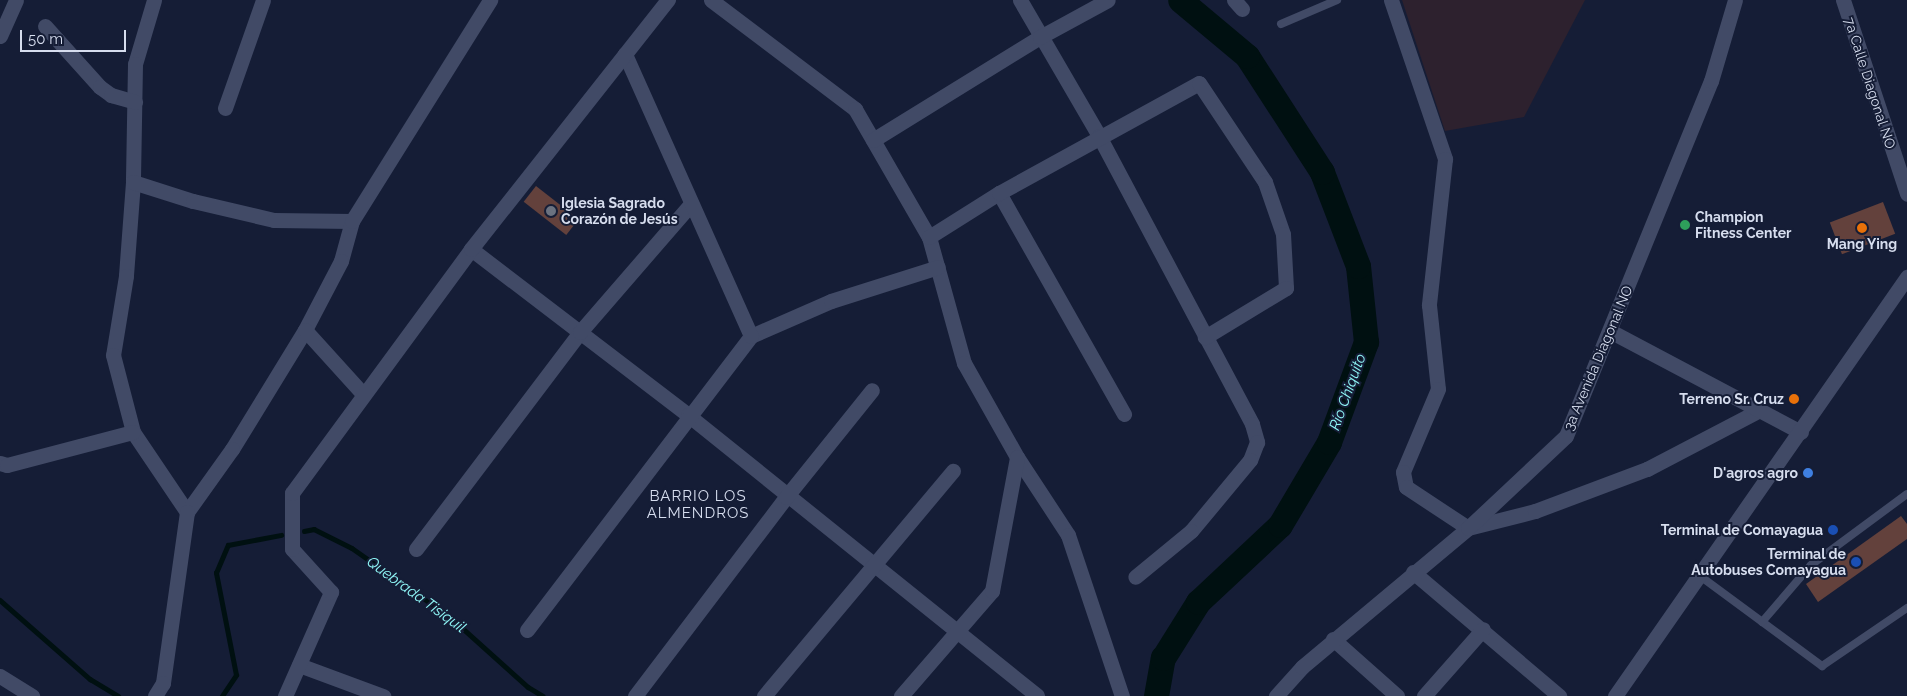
<!DOCTYPE html>
<meta charset="utf-8">
<style>
body{margin:0}
#map{position:relative;width:1907px;height:696px;overflow:hidden;background:#151d36;font-family:Raleway,sans-serif}
div>[style]{position:absolute}
.medical>*{inset:0;background:#2d212e}
.stream>*{height:4.5px;margin:-2.25px;padding:0 2.25px;transform-origin:2.25px;border-radius:2.25px;background:#001011}
.river>*{height:25px;margin:-12.5px;padding:0 12.5px;transform-origin:12.5px;border-radius:12.5px;background:#001011}
.building>*{inset:0;background:#63413c;transform-origin:0 0}
.lane>*{height:8px;margin:-4px;padding:0 4px;transform-origin:4px;border-radius:4px;background:#414a66}
.street>*{height:15px;margin:-7.5px;padding:0 7.5px;transform-origin:7.5px;border-radius:7.5px;background:#414a66}
.secondary>*{height:15px;margin:-7.5px;padding:0 7.5px;transform-origin:7.5px;border-radius:7.5px;background:#414a66}
.dots>*{width:14px;height:14px;translate:-50% -50%;box-sizing:border-box;border:2px solid #151d36;border-radius:50%}
span{translate:-50% -50%;white-space:nowrap;text-align:center;line-height:1.15;-webkit-text-stroke:4px #151d36;paint-order:stroke}
.street-label{font-size:14px;color:#d6ddee}
.poi-label{font-size:14px;color:#d6ddee;font-weight:700}
.left{translate:0 -50%;text-align:left}
.right{translate:-100% -50%;text-align:right}
.water-label{font-size:15px;color:#90f8f8;font-style:italic}
.neighbourhood-label{font-size:15px;color:#d6ddee;letter-spacing:1px}
.scale{position:absolute;left:20px;top:30px;width:106px;height:22px;box-sizing:border-box;border:2px solid #d6ddee;border-top:0;padding-left:6px;font-size:15px;line-height:18px;white-space:nowrap;color:#d6ddee;-webkit-text-stroke:4px #151d36;paint-order:stroke}
</style>
<div id="map">
<div class="medical">
<div style="clip-path:polygon(1402px 0,1585px 0,1524px 117px,1445px 131px)"></div>
</div>
<div class="stream">
<div style="left:304px;top:531px;width:10px;rotate:-11deg"></div>
<div style="left:314px;top:529px;width:42px;rotate:26.6deg"></div>
<div style="left:352px;top:548px;width:118px;rotate:35deg"></div>
<div style="left:449px;top:616px;width:106px;rotate:41.9deg"></div>
<div style="left:528px;top:687px;width:17px;rotate:31deg"></div>
<div style="left:0;top:600px;width:120px;rotate:41.3deg"></div>
<div style="left:90px;top:679px;width:33px;rotate:31deg"></div>
<div style="left:222px;top:696px;width:25px;rotate:-56deg"></div>
<div style="left:236px;top:675px;width:104px;rotate:-101.1deg"></div>
<div style="left:216px;top:573px;width:30px;rotate:-67deg"></div>
<div style="left:228px;top:545px;width:54px;rotate:-10.7deg"></div>
</div>
<div class="river">
<div style="left:1156px;top:696px;width:39px;rotate:-80deg"></div>
<div style="left:1163px;top:658px;width:66px;rotate:-58deg"></div>
<div style="left:1198px;top:602px;width:112px;rotate:-43.2deg"></div>
<div style="left:1280px;top:525px;width:96px;rotate:-59.4deg"></div>
<div style="left:1329px;top:442px;width:107px;rotate:-69.7deg"></div>
<div style="left:1366px;top:342px;width:76px;rotate:-96deg"></div>
<div style="left:1358px;top:266px;width:101px;rotate:-111deg"></div>
<div style="left:1322px;top:172px;width:138px;rotate:-122.9deg"></div>
<div style="left:1247px;top:56px;width:87px;rotate:-140.1deg"></div>
</div>
<div class="building">
<div style="left:536px;top:186px;width:54px;height:20px;rotate:38deg"></div>
<div style="left:1883px;top:202px;width:34px;height:57px;rotate:69deg"></div>
<div style="clip-path:polygon(1901px 516px,1907px 524px,1907px 539px,1818px 602px,1806px 584px)"></div>
</div>
<div class="lane">
<div style="left:1281px;top:24px;width:61px;rotate:-23.2deg"></div>
<div style="left:1700px;top:576px;width:152px;rotate:36.4deg"></div>
<div style="left:1822px;top:666px;width:103px;rotate:-34.3deg"></div>
<div style="left:1762px;top:622px;width:75px;rotate:-49.3deg"></div>
<div style="left:1811px;top:565px;width:119px;rotate:-36.5deg"></div>
</div>
<div class="street">
<div style="left:154px;top:0;width:67px;rotate:106.5deg"></div>
<div style="left:135px;top:64px;width:118px;rotate:91deg"></div>
<div style="left:133px;top:182px;width:94px;rotate:94.3deg"></div>
<div style="left:126px;top:276px;width:80px;rotate:99.3deg"></div>
<div style="left:113px;top:355px;width:80px;rotate:75.4deg"></div>
<div style="left:133px;top:432px;width:97px;rotate:56deg"></div>
<div style="left:711px;top:0;width:181px;rotate:37.1deg"></div>
<div style="left:855px;top:109px;width:148px;rotate:60deg"></div>
<div style="left:929px;top:237px;width:131px;rotate:74.5deg"></div>
<div style="left:964px;top:363px;width:108px;rotate:60.6deg"></div>
<div style="left:1017px;top:457px;width:93px;rotate:56.8deg"></div>
<div style="left:1068px;top:535px;width:170px;rotate:71.5deg"></div>
<div style="left:1020px;top:0;width:157px;rotate:59.8deg"></div>
<div style="left:1099px;top:136px;width:326px;rotate:62deg"></div>
<div style="left:1252px;top:424px;width:19px;rotate:74deg"></div>
<div style="left:1257px;top:442px;width:19px;rotate:111deg"></div>
<div style="left:1250px;top:460px;width:92px;rotate:129.7deg"></div>
<div style="left:1191px;top:531px;width:72px;rotate:140.6deg"></div>
<div style="left:1234px;top:0;width:12px;rotate:48deg"></div>
<div style="left:1391px;top:0;width:168px;rotate:71.2deg"></div>
<div style="left:1445px;top:159px;width:147px;rotate:96.3deg"></div>
<div style="left:1429px;top:305px;width:84px;rotate:83.9deg"></div>
<div style="left:1438px;top:389px;width:90px;rotate:112.9deg"></div>
<div style="left:1403px;top:472px;width:15px;rotate:79deg"></div>
<div style="left:1406px;top:487px;width:74px;rotate:33.5deg"></div>
<div style="left:1468px;top:528px;width:69px;rotate:-14.2deg"></div>
<div style="left:1535px;top:511px;width:120px;rotate:-20.6deg"></div>
<div style="left:1647px;top:469px;width:127px;rotate:-27.6deg"></div>
<div style="left:1843px;top:0;width:204px;rotate:71.7deg"></div>
<div style="left:45px;top:26px;width:82px;rotate:48deg"></div>
<div style="left:100px;top:87px;width:14px;rotate:36deg"></div>
<div style="left:111px;top:95px;width:25px;rotate:16deg"></div>
<div style="left:0;top:36px;width:39px;rotate:-66deg"></div>
<div style="left:225px;top:108px;width:114px;rotate:-70.6deg"></div>
<div style="left:873px;top:140px;width:196px;rotate:-31.7deg"></div>
<div style="left:1040px;top:37px;width:77px;rotate:-28.6deg"></div>
<div style="left:133px;top:182px;width:63px;rotate:17.6deg"></div>
<div style="left:193px;top:201px;width:83px;rotate:13.2deg"></div>
<div style="left:274px;top:220px;width:78px;rotate:0.7deg"></div>
<div style="left:352px;top:221px;width:41px;rotate:105.4deg"></div>
<div style="left:341px;top:261px;width:78px;rotate:117.6deg"></div>
<div style="left:305px;top:330px;width:140px;rotate:121.5deg"></div>
<div style="left:232px;top:449px;width:77px;rotate:125.5deg"></div>
<div style="left:187px;top:512px;width:173px;rotate:98deg"></div>
<div style="left:163px;top:683px;width:15px;rotate:122deg"></div>
<div style="left:999px;top:193px;width:254px;rotate:60.5deg"></div>
<div style="left:929px;top:237px;width:83px;rotate:-32.2deg"></div>
<div style="left:999px;top:193px;width:228px;rotate:-28.8deg"></div>
<div style="left:1199px;top:83px;width:119px;rotate:56.3deg"></div>
<div style="left:1265px;top:182px;width:55px;rotate:70.9deg"></div>
<div style="left:1283px;top:234px;width:54px;rotate:86.8deg"></div>
<div style="left:1286px;top:288px;width:95px;rotate:148.8deg"></div>
<div style="left:471px;top:249px;width:273px;rotate:37.4deg"></div>
<div style="left:688px;top:415px;width:448px;rotate:38.8deg"></div>
<div style="left:305px;top:330px;width:86px;rotate:47.8deg"></div>
<div style="left:1610px;top:331px;width:216px;rotate:27.9deg"></div>
<div style="left:751px;top:336px;width:87px;rotate:-23.6deg"></div>
<div style="left:831px;top:301px;width:112px;rotate:-17.6deg"></div>
<div style="left:0;top:463px;width:7px;rotate:16deg"></div>
<div style="left:7px;top:465px;width:130px;rotate:-14.7deg"></div>
<div style="left:416px;top:549px;width:272px;rotate:-52.9deg"></div>
<div style="left:580px;top:332px;width:169px;rotate:-49.1deg"></div>
<div style="left:1413px;top:572px;width:192px;rotate:40.3deg"></div>
<div style="left:527px;top:630px;width:370px;rotate:-52.7deg"></div>
<div style="left:751px;top:336px;width:309px;rotate:-114.1deg"></div>
<div style="left:1333px;top:639px;width:86px;rotate:41.7deg"></div>
<div style="left:299px;top:665px;width:90px;rotate:20.3deg"></div>
<div style="left:0;top:676px;width:38px;rotate:32deg"></div>
<div style="left:285px;top:696px;width:114px;rotate:-66.1deg"></div>
<div style="left:331px;top:592px;width:58px;rotate:-132.2deg"></div>
<div style="left:292px;top:549px;width:56px;rotate:-90deg"></div>
<div style="left:292px;top:493px;width:303px;rotate:-53.7deg"></div>
<div style="left:471px;top:249px;width:318px;rotate:-51.7deg"></div>
<div style="left:635px;top:696px;width:250px;rotate:-52.8deg"></div>
<div style="left:786px;top:497px;width:137px;rotate:-51.2deg"></div>
<div style="left:764px;top:696px;width:294px;rotate:-50deg"></div>
<div style="left:901px;top:696px;width:139px;rotate:-49.1deg"></div>
<div style="left:992px;top:591px;width:136px;rotate:-79.4deg"></div>
<div style="left:1276px;top:696px;width:39px;rotate:-48deg"></div>
<div style="left:1302px;top:667px;width:217px;rotate:-39.9deg"></div>
<div style="left:1468px;top:528px;width:134px;rotate:-43.2deg"></div>
<div style="left:1566px;top:436px;width:383px;rotate:-67.8deg"></div>
<div style="left:1711px;top:81px;width:84px;rotate:-73.5deg"></div>
<div style="left:1424px;top:696px;width:89px;rotate:-48.6deg"></div>
</div>
<div class="secondary">
<div style="left:352px;top:221px;width:261px;rotate:-58deg"></div>
<div style="left:1615px;top:696px;width:511px;rotate:-55.13deg"></div>
</div>
<div class="dots">
<div style="left:551px;top:211px;background:#6b7280"></div>
<div style="left:1685px;top:225px;background:#2e9e5b"></div>
<div style="left:1862px;top:228px;background:#e8710a"></div>
<div style="left:1794px;top:399px;background:#e8710a"></div>
<div style="left:1808px;top:473px;background:#3f7fe0"></div>
<div style="left:1833px;top:530px;background:#1a4fb4"></div>
<div style="left:1856px;top:562px;background:#1a4fb4"></div>
</div>
<div class="street-label">
<span style="left:1870px;top:83px;rotate:72deg">7a Calle Diagonal NO</span>
<span style="left:1598px;top:358px;rotate:-67deg">3a Avenida Diagonal NO</span>
</div>
<div class="poi-label">
<span class="left" style="left:561px;top:211px">Iglesia Sagrado<br>Corazón de Jesús</span>
<span class="left" style="left:1695px;top:225px">Champion<br>Fitness Center</span>
<span style="left:1862px;top:244px">Mang Ying</span>
<span class="right" style="left:1784px;top:399px">Terreno Sr. Cruz</span>
<span class="right" style="left:1798px;top:473px">D'agros agro</span>
<span class="right" style="left:1823px;top:530px">Terminal de Comayagua</span>
<span class="right" style="left:1846px;top:562px">Terminal de<br>Autobuses Comayagua</span>
</div>
<div class="water-label">
<span style="left:1348px;top:392px;rotate:-70deg">Río Chiquito</span>
<span style="left:416px;top:595px;rotate:36deg">Quebrada Tisiquil</span>
</div>
<div class="neighbourhood-label">
<span style="left:698px;top:505px">BARRIO LOS<br>ALMENDROS</span>
</div>
<div class="scale">50 m</div>
</div>
